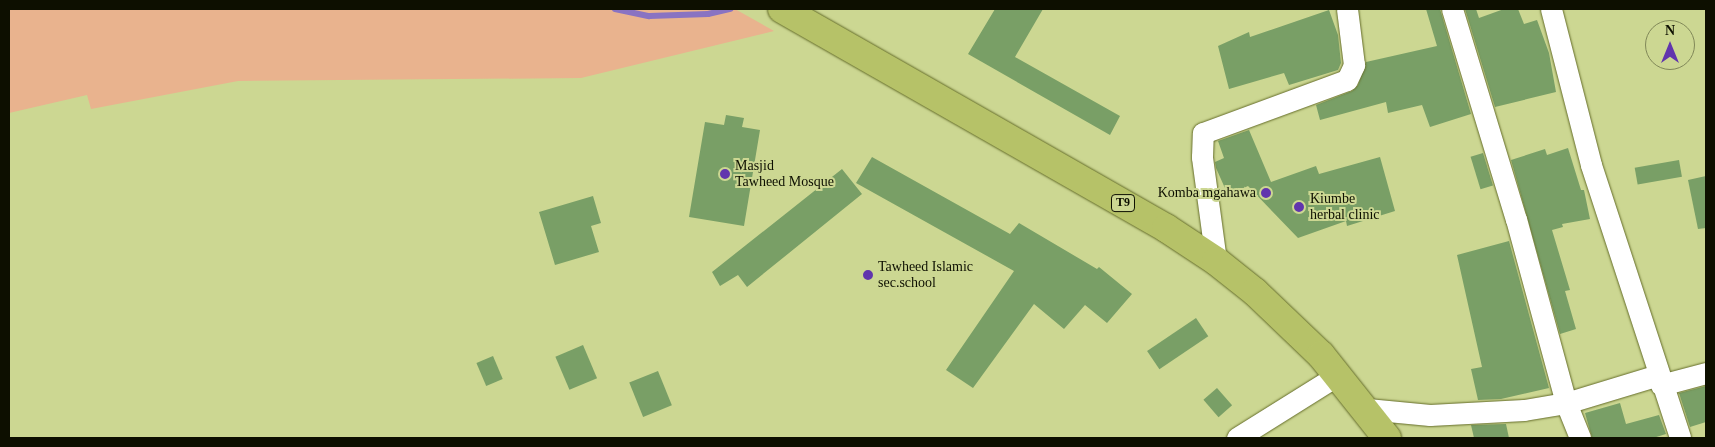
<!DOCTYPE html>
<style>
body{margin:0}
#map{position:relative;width:1715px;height:447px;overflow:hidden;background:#ccd792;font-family:Georgia,serif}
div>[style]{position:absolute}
.green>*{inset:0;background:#e9b38e}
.stream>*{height:6px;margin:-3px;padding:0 3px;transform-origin:3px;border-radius:3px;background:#8973c2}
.building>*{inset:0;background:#799f66;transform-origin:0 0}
.roads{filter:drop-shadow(0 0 1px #656d2a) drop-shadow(0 0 1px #656d2a)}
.street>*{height:21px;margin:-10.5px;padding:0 10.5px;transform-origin:10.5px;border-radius:10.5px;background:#fff}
.highway>*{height:28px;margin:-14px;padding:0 14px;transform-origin:14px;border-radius:14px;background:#b6c268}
.dots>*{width:14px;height:14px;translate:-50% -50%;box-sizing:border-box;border:2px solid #ccd792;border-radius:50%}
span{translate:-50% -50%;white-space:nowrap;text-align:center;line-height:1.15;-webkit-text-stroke:4px #ccd792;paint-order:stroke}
.shield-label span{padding:1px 4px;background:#ccd792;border:1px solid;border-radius:4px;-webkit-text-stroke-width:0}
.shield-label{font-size:12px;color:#0d0f00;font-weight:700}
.poi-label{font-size:14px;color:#0d0f00}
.left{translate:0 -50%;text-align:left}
.right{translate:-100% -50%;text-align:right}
.frame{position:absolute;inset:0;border:10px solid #0d0f00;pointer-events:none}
.north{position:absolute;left:1645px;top:20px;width:50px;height:50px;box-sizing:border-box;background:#ccd792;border:1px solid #808758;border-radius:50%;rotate:0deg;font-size:14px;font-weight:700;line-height:20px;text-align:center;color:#0d0f00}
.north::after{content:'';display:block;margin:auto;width:18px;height:22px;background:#6135ad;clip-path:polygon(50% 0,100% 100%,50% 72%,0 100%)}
</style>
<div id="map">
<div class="green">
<div style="clip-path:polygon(9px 9px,735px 9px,774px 31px,581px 78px,238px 81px,91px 109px,87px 95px,9px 113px)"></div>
</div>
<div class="stream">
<div style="left:615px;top:9px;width:35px;rotate:12deg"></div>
<div style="left:649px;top:16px;width:59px;rotate:-1.9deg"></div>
<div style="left:708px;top:14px;width:23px;rotate:-13deg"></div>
</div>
<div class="building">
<div style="clip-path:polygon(995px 9px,1043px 9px,1015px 57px,1120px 116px,1110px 135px,968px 54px)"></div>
<div style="clip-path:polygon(1426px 9px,1440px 9px,1471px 114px,1430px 127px,1422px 105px,1388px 113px,1386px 102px,1320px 120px,1316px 105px,1352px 91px,1358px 85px,1366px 62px,1437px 46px)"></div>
<div style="clip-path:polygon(1465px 9px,1476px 9px,1479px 18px,1504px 9px,1518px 9px,1524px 24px,1537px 20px,1549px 53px,1556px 92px,1495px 107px)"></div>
<div style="clip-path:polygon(1329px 10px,1338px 35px,1341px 63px,1338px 70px,1289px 85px,1284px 73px,1229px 89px,1218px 46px,1249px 32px,1250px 37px)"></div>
<div style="clip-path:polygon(726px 115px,744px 118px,742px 127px,760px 130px,744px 226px,689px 217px,705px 122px,724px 125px)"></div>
<div style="clip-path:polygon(1249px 130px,1271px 182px,1316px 166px,1319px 174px,1380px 157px,1395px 211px,1347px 226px,1346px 221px,1298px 238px,1248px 186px,1228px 195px,1216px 168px,1215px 162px,1224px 158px,1218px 141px)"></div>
<div style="clip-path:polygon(1568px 148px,1581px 190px,1584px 190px,1590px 219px,1562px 224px,1563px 227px,1552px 230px,1570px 290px,1565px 291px,1576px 329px,1560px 334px,1511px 160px,1545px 149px,1547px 155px)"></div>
<div style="left:1483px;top:153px;width:34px;height:13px;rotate:73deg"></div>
<div style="clip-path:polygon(872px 157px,1010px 234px,1019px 223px,1097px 269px,1099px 267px,1132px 294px,1107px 323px,1085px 305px,1064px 329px,1034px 304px,973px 388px,946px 370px,1014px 271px,856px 183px)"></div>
<div style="left:1679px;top:160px;width:17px;height:45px;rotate:80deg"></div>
<div style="clip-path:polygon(842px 169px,862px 194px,747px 287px,738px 275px,720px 286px,712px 272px)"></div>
<div style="clip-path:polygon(1706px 176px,1706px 228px,1698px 229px,1688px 180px)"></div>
<div style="clip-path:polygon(593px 196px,601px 223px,591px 226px,599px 252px,555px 265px,539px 212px)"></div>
<div style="clip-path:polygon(1509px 241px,1549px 388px,1501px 399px,1478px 400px,1471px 369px,1482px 367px,1457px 255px)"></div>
<div style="left:1196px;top:318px;width:22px;height:59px;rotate:56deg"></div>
<div style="left:583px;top:345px;width:36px;height:30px;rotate:67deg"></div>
<div style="left:493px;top:356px;width:25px;height:18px;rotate:67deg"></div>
<div style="left:658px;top:371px;width:37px;height:31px;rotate:68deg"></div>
<div style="clip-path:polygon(1706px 386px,1706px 422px,1690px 427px,1679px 393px)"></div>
<div style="left:1217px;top:388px;width:23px;height:18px;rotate:49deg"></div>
<div style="clip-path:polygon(1620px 403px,1626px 424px,1659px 415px,1666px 434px,1653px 438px,1592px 438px,1585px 413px)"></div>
<div style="clip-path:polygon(1506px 424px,1509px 438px,1474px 438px,1471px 425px)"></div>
</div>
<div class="roads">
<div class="street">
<div style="left:1452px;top:9px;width:220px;rotate:73.1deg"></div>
<div style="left:1516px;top:219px;width:191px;rotate:74.8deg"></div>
<div style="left:1566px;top:403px;width:38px;rotate:68deg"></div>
<div style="left:1551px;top:9px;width:161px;rotate:75.6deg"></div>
<div style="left:1591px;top:165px;width:287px;rotate:71.9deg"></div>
<div style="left:1216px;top:261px;width:105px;rotate:-97.7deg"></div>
<div style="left:1202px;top:157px;width:24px;rotate:-88deg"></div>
<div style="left:1203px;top:133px;width:153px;rotate:-20.2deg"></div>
<div style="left:1347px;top:80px;width:17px;rotate:-65deg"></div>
<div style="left:1354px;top:65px;width:56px;rotate:-97.1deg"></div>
<div style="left:1661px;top:385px;width:47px;rotate:-14.9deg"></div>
<div style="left:1367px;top:409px;width:63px;rotate:5.4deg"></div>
<div style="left:1430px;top:415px;width:94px;rotate:-3deg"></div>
<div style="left:1524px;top:410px;width:43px;rotate:-9.5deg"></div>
<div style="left:1566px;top:403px;width:96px;rotate:-16.9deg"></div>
<div style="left:1237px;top:438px;width:119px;rotate:-32deg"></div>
</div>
<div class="highway">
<div style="left:782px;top:9px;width:442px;rotate:29.7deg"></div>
<div style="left:1166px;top:228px;width:60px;rotate:33.4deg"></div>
<div style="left:1216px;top:261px;width:50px;rotate:38.5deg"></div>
<div style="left:1255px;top:292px;width:91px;rotate:43.7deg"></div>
<div style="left:1321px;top:355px;width:106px;rotate:51.5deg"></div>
</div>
</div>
<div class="dots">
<div style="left:725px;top:174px;background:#6135ad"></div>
<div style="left:1266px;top:193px;background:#6135ad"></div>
<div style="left:1299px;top:207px;background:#6135ad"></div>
<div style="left:868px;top:275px;background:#6135ad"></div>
</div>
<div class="shield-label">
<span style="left:1123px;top:203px">T9</span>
</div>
<div class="poi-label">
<span class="left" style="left:735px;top:174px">Masjid<br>Tawheed Mosque</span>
<span class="right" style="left:1256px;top:193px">Komba mgahawa</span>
<span class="left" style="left:1310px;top:207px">Kiumbe<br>herbal clinic</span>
<span class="left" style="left:878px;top:275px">Tawheed Islamic<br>sec.school</span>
</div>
<div class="frame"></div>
<div class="north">N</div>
</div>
